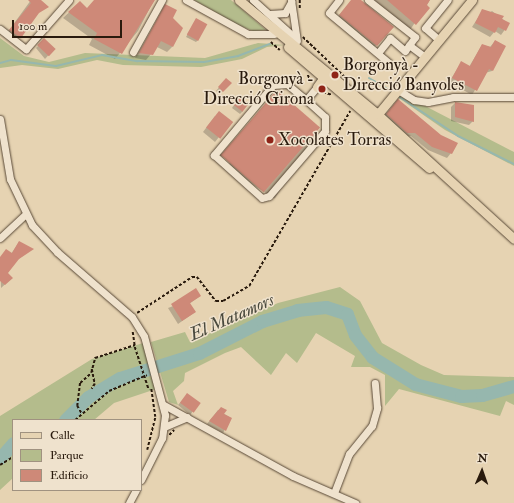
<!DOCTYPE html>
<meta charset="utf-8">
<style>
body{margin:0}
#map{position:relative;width:514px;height:503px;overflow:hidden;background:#e6d3b2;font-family:"IM FELL Double Pica",serif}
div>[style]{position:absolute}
.green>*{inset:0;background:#b4bc8c}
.shadow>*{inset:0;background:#0003;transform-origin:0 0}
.stream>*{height:2px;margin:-1px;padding:0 1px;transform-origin:1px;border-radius:1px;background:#96b7ae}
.river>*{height:13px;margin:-6.5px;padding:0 6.5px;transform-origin:6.5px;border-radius:6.5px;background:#96b7ae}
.building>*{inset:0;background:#ce8978;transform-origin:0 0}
.path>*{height:1.5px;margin-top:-0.75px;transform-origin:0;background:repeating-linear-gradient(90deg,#291a0d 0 3px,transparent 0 5px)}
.roads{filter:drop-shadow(0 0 1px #584836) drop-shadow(0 0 1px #584836)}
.minor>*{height:7px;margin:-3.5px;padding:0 3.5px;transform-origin:3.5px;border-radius:3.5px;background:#efe2cd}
.major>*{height:9px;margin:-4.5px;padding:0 4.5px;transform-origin:4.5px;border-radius:4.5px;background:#e6d3b2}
.path-bridge>*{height:1.5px;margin-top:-0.75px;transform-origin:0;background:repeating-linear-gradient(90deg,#291a0d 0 3px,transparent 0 5px)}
.dots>*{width:11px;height:11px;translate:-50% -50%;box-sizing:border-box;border:2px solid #efe2cd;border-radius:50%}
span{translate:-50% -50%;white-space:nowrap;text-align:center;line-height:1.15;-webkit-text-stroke:3px #efe2cd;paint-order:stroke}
.poi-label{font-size:17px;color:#291a0d}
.left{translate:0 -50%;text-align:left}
.right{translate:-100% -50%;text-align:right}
.water-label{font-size:18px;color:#4a493d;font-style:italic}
.legend{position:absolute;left:12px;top:419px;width:130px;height:72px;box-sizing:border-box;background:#efe2cd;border:1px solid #a09280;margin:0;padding:5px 7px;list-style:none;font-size:12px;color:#291a0d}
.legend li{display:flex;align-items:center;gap:8px;height:20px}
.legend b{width:20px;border:1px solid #a09280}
.north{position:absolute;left:462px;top:451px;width:40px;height:40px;-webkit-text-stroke:3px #efe2cd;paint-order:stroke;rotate:2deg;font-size:11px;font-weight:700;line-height:16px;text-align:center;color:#291a0d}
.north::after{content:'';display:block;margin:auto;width:14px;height:18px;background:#291a0d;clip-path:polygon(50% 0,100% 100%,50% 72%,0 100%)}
.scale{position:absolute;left:12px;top:20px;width:110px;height:18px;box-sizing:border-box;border:2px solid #291a0d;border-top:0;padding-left:5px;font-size:12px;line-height:14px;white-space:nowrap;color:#291a0d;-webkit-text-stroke:3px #efe2cd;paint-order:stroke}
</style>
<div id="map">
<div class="green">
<div style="clip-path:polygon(194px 0,231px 0,266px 30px,253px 31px,238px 25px)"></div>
<div style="clip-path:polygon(0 38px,24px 56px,49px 62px,85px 53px,205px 58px,258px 43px,285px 45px,267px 47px,242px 59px,201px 67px,123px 65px,97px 60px,58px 69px,22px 65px,0 68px)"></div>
<div style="clip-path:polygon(402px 94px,514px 152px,514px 166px,445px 130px,399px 98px)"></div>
<div style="clip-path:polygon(340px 287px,360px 301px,382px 343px,421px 365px,444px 375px,514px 377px,514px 405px,506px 401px,500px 416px,399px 389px,385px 406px,385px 375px,370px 367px,351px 367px,355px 356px,316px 333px,297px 363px,286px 353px,271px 375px,241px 347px,225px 353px,185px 373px,184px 381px,173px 391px,178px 405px,169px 402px,151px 342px,185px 332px,190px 342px,278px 303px)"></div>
<div style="clip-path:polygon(143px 343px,156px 389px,114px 403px,94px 420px,13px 420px,13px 478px,0 490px,0 416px,92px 359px)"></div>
</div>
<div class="shadow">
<div style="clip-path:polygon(31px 0,40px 0,48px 7px,40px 11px,17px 40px,7px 33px)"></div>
<div style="clip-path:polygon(95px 0,154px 0,138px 31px,115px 59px,89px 45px,92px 39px,63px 18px,80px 2px,87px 9px)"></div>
<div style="clip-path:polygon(352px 0,360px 0,392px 27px,371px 51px,334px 21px)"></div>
<div style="clip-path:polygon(374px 0,430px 0,410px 30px)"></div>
<div style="clip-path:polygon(166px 5px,172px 18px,172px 47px,167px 52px,157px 47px,146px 60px,135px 58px)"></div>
<div style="clip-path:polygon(483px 10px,489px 13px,492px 11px,509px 24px,501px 35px,495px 31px,490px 37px,472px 27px)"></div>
<div style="clip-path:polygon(196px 19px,198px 40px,196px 42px,186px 37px)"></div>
<div style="clip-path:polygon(44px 40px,54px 49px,45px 59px,36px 48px)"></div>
<div style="clip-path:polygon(495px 41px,492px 71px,485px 73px,472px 95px,449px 82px,461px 63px,469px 67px,482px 45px,490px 47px)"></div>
<div style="clip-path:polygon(226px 79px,230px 83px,220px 94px,216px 91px)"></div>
<div style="left:271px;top:97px;width:57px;height:84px;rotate:32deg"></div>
<div style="clip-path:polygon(237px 101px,243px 111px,240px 114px,232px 108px)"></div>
<div style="clip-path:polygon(455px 103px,473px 106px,473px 121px,469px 125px,451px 121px,451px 107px)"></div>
<div style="clip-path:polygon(394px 105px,451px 153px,447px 158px,428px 150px,411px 136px,403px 137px,383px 118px)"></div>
<div style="clip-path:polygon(215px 116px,231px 122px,215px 142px,203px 132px)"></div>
<div style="clip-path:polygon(19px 242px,32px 249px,16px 261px,6px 274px,12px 278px,1px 288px,0 258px,11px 254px)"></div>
<div style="clip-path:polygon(200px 296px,189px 304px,195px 312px,178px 324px,168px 308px)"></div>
<div style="clip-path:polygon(185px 397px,199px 403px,190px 415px,178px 405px)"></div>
<div style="clip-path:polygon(218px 410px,231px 418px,223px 433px,207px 424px)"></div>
</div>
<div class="stream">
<div style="left:0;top:63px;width:11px;rotate:-15deg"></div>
<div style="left:11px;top:60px;width:45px;rotate:7.6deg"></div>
<div style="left:56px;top:66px;width:47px;rotate:-13.4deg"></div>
<div style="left:102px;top:55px;width:36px;rotate:10deg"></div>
<div style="left:137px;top:61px;width:67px;rotate:0.9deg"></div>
<div style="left:204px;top:62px;width:35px;rotate:-10deg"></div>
<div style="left:238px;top:56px;width:34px;rotate:-21deg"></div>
<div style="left:369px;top:78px;width:28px;rotate:30deg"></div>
<div style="left:398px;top:96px;width:72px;rotate:33.7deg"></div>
<div style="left:458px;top:136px;width:63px;rotate:26.6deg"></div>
</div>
<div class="river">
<div style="left:65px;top:420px;width:33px;rotate:-45deg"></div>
<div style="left:88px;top:397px;width:37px;rotate:-31deg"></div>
<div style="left:120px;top:378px;width:83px;rotate:-17.6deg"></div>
<div style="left:199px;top:353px;width:71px;rotate:-26.9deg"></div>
<div style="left:262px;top:321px;width:37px;rotate:-17deg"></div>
<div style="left:297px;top:310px;width:29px;rotate:-6deg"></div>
<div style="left:326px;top:307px;width:22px;rotate:18deg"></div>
<div style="left:347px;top:314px;width:22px;rotate:69deg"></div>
<div style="left:355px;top:335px;width:28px;rotate:52deg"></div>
<div style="left:372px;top:357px;width:51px;rotate:32.1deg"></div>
<div style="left:415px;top:384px;width:48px;rotate:14.6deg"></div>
<div style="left:461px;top:396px;width:21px;rotate:-3deg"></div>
<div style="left:482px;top:395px;width:33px;rotate:-16deg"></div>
<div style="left:0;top:458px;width:20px;rotate:-49deg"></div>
</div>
<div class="building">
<div style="clip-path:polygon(28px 0,41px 0,49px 7px,39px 13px,21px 38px,9px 30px,31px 3px)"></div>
<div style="clip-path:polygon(94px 0,155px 0,122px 54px,94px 39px,97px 33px,68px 12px,80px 1px,87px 8px)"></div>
<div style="clip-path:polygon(351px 0,361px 0,394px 27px,377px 46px,339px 15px)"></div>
<div style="clip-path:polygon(387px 0,430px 0,427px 5px,430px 8px,416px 25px)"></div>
<div style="clip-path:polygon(165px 4px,177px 10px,173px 18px,183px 28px,173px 47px,161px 41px,153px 55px,139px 53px)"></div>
<div style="clip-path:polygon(482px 9px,504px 16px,502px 19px,510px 23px,506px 31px,498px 27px,495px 33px,475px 23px)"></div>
<div style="left:196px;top:18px;width:13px;height:19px;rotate:29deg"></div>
<div style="left:44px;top:38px;width:16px;height:10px;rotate:43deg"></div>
<div style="clip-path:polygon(495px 40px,506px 46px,493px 71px,489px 69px,477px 91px,452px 78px,461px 61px,470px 66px,482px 44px,491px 47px)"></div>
<div style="clip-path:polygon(226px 78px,232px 83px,223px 92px,218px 87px)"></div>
<div style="left:277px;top:90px;width:57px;height:86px;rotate:41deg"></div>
<div style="left:240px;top:97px;width:11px;height:10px;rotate:38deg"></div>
<div style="clip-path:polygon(398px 99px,441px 135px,458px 143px,452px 154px,432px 147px,415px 133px,407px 133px,386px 114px)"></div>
<div style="clip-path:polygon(455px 102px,474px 105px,474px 122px,455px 117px)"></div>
<div style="left:219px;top:111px;width:18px;height:21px;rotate:38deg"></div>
<div style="clip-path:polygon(19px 241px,34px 249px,19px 259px,8px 273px,13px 278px,5px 285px,0 281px,0 257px,6px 249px,12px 253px)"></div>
<div style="clip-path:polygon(196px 288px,201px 296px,190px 303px,196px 312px,182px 321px,171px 304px)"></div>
<div style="left:187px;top:393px;width:17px;height:12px;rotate:36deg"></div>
<div style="clip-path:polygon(221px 407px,227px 410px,224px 414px,232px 418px,226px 431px,209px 421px)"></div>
</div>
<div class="path">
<div style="left:300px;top:0;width:10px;rotate:90deg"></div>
<div style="left:303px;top:37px;width:59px;rotate:43.6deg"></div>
<div style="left:271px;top:42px;width:12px;rotate:42deg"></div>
<div style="left:308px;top:75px;width:8px;rotate:67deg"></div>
<div style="left:323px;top:92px;width:9px;rotate:18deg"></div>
<div style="left:137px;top:313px;width:66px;rotate:-33.2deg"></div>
<div style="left:192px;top:277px;width:5px"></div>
<div style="left:197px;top:277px;width:31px;rotate:52deg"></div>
<div style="left:216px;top:301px;width:7px"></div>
<div style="left:223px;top:301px;width:30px;rotate:-30deg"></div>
<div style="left:249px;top:286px;width:202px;rotate:-60deg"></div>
<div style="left:133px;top:332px;width:15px;rotate:82deg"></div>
<div style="left:92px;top:369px;width:15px;rotate:79deg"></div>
<div style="left:95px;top:384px;width:6px;rotate:121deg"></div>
<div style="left:81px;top:413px;width:8px;rotate:-120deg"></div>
<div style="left:77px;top:406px;width:23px;rotate:-83deg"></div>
<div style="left:80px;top:383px;width:15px;rotate:-42deg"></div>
<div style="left:91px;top:373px;width:16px;rotate:-75deg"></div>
<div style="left:95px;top:358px;width:42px;rotate:-18deg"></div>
<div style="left:75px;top:420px;width:45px;rotate:-40.5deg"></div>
<div style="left:109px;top:391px;width:41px;rotate:-22.8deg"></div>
<div style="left:169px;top:435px;width:7px;rotate:-45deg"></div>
<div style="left:147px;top:450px;width:34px;rotate:-76deg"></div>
<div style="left:155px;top:417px;width:29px;rotate:-98deg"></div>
<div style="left:0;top:465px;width:15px;rotate:-32deg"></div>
</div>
<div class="roads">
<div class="minor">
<div style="left:186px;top:0;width:71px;rotate:28.7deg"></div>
<div style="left:248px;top:34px;width:26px"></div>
<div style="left:253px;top:0;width:58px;rotate:42.2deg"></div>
<div style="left:291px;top:0;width:41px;rotate:81.7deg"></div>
<div style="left:339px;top:0;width:16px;rotate:128deg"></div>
<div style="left:329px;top:13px;width:78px;rotate:39.8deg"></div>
<div style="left:368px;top:0;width:60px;rotate:38.2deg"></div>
<div style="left:415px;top:37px;width:17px;rotate:126deg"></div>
<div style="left:405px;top:51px;width:20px;rotate:-139deg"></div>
<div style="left:390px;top:38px;width:19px;rotate:129deg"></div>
<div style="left:270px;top:14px;width:15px;rotate:-4deg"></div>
<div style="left:285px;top:13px;width:13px;rotate:-61deg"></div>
<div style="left:0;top:29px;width:33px;rotate:38deg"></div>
<div style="left:26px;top:49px;width:65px;rotate:-48.7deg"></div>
<div style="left:439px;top:40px;width:18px;rotate:-139deg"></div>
<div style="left:425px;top:28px;width:36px;rotate:-51deg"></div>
<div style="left:409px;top:45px;width:20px;rotate:37deg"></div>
<div style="left:133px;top:52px;width:60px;rotate:-60.9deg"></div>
<div style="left:398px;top:90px;width:19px;rotate:32deg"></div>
<div style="left:414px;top:100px;width:14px;rotate:8deg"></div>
<div style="left:428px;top:102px;width:25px;rotate:-11deg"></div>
<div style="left:453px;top:97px;width:61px"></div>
<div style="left:306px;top:100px;width:25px;rotate:-140deg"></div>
<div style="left:287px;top:84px;width:14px;rotate:176deg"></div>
<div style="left:273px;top:85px;width:92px;rotate:130.1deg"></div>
<div style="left:214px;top:155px;width:64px;rotate:41.9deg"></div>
<div style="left:262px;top:198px;width:7px;rotate:-16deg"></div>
<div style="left:269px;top:196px;width:86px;rotate:-49.3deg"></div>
<div style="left:325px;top:131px;width:14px;rotate:-90deg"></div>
<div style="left:325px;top:117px;width:25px;rotate:-138deg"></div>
<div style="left:306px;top:100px;width:17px;rotate:-50deg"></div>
<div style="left:0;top:119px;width:61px;rotate:80.5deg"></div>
<div style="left:10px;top:179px;width:51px;rotate:64.4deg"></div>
<div style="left:32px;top:225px;width:37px;rotate:47deg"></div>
<div style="left:57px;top:252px;width:99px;rotate:40.9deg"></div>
<div style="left:132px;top:317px;width:22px;rotate:58deg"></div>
<div style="left:144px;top:336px;width:82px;rotate:75.1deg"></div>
<div style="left:165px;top:415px;width:23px;rotate:97deg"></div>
<div style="left:162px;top:438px;width:47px;rotate:116.6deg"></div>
<div style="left:0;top:238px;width:34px;rotate:-43deg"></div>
<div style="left:164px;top:405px;width:147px;rotate:28.8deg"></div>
<div style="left:293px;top:476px;width:68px;rotate:23.5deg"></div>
<div style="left:164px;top:427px;width:25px;rotate:-23deg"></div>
<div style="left:334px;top:493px;width:42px;rotate:-69deg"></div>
<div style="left:349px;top:454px;width:36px;rotate:-51deg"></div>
<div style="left:372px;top:426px;width:19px;rotate:-74deg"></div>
<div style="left:377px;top:408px;width:25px;rotate:-95deg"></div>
<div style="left:129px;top:503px;width:15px;rotate:-62deg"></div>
</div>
<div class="major">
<div style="left:239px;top:0;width:176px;rotate:39.5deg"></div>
<div style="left:375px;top:112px;width:188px;rotate:42.4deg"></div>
<div style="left:288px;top:47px;width:186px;rotate:40.6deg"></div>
<div style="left:317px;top:87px;width:9px;rotate:-54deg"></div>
<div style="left:322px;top:80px;width:7px;rotate:-90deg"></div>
<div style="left:378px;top:114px;width:148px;rotate:-50.5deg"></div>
</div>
</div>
<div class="path-bridge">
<div style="left:135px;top:347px;width:45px;rotate:72deg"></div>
</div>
<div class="dots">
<div style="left:335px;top:75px;background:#8f2418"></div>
<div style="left:322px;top:89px;background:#8f2418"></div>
<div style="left:270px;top:140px;background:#8f2418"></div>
</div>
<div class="poi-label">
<span class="left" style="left:343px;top:75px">Borgonyà -<br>Direcció Banyoles</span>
<span class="right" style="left:314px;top:89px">Borgonyà -<br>Direcció Girona</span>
<span class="left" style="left:278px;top:140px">Xocolates Torras</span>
</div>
<div class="water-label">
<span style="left:232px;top:318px;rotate:-24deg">El Matamors</span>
</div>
<ul class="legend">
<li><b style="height:5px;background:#e6d3b2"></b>Calle</li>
<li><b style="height:11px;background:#b4bc8c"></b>Parque</li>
<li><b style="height:11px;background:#ce8978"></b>Edificio</li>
</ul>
<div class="north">N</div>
<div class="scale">100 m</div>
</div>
